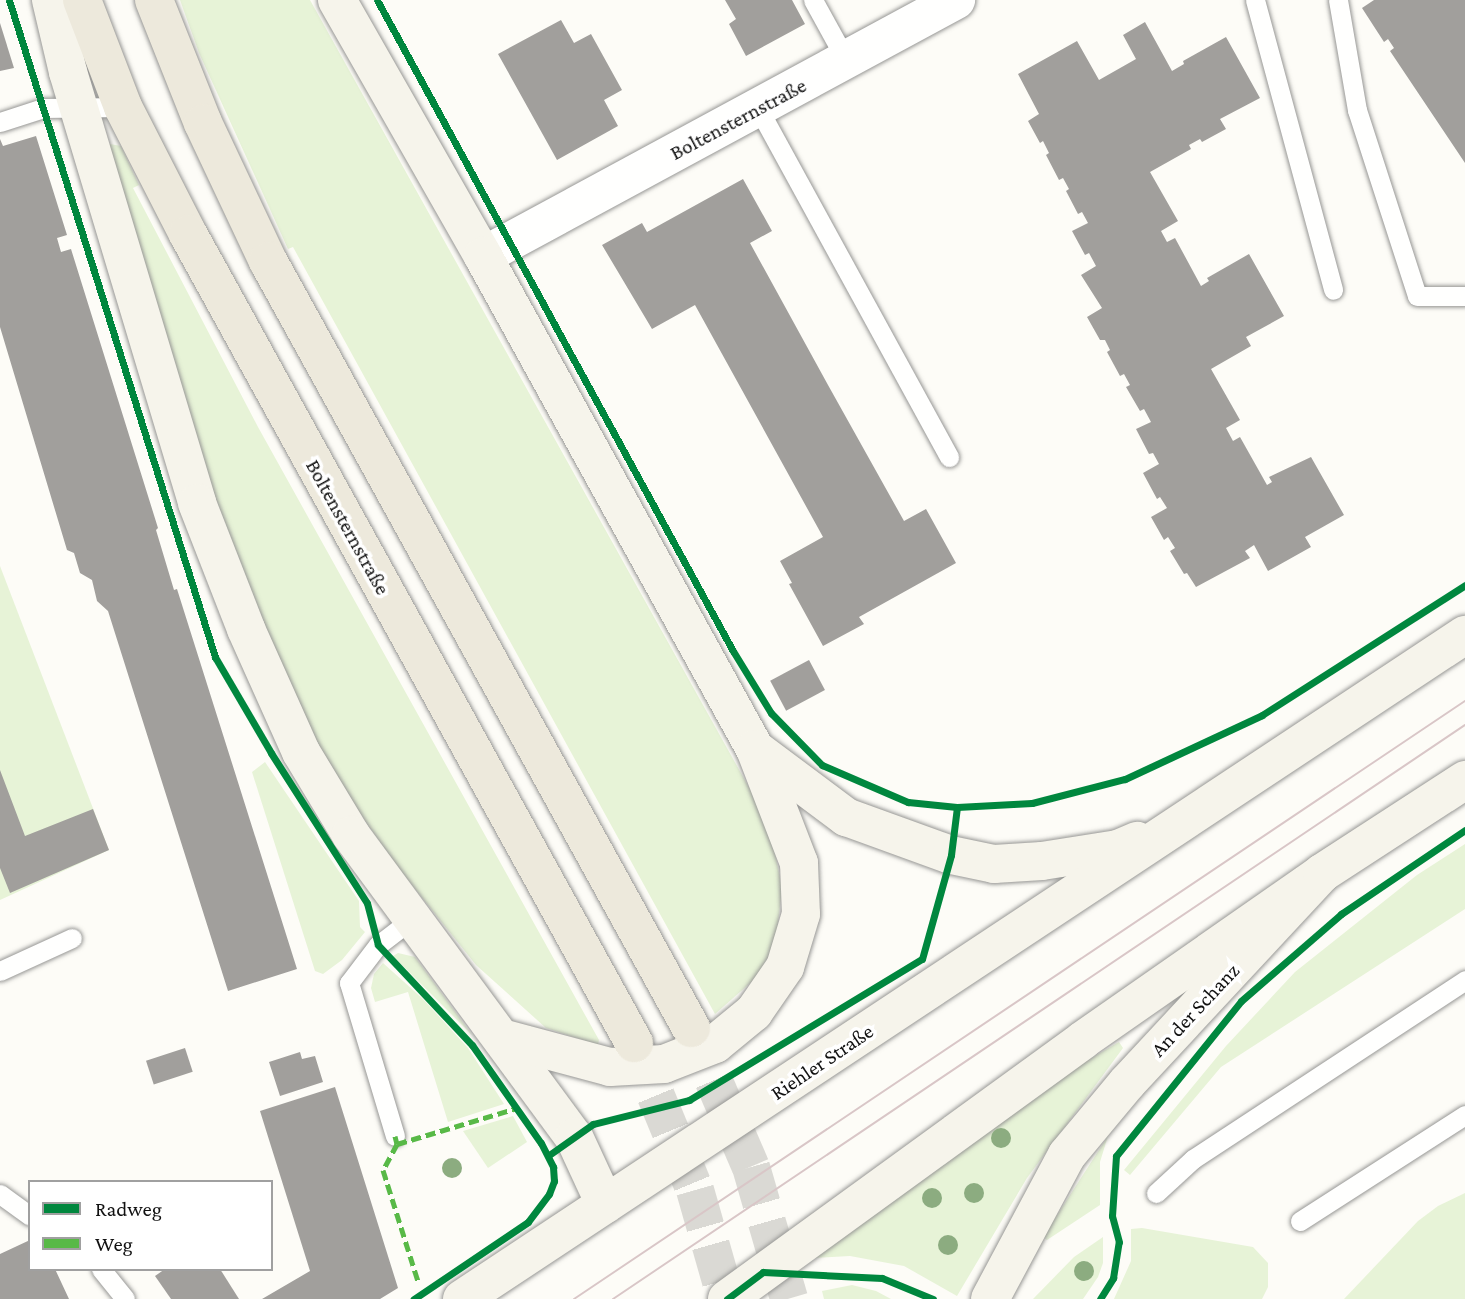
<!DOCTYPE html>
<meta charset="utf-8">
<style>
body{margin:0}
#map{position:relative;width:1465px;height:1299px;overflow:hidden;background:#fdfcf7;font-family:"Crimson Pro",serif}
div>[style]{position:absolute}
.green>*{inset:0;background:#e7f3d7}
.building>*{inset:0;background:#a19f9c;transform-origin:0 0}
.primary-tunnel>*{height:38px;margin-top:-19px;transform-origin:0;background:repeating-linear-gradient(90deg,#dad9d4 0 38px,transparent 0 57px)}
.roads{filter:drop-shadow(0 0 2px #979795) drop-shadow(0 0 2px #979795)}
.lane>*{height:19px;margin:-9.5px;padding:0 9.5px;transform-origin:9.5px;border-radius:9.5px;background:#fffffe}
.street>*{height:38px;margin:-19px;padding:0 19px;transform-origin:19px;border-radius:19px;background:#fffffe}
.secondary>*{height:38px;margin:-19px;padding:0 19px;transform-origin:19px;border-radius:19px;background:#f6f4eb}
.primary>*{height:38px;margin:-19px;padding:0 19px;transform-origin:19px;border-radius:19px;background:#ede9dc}
.tram>*{height:2px;margin:-1px;padding:0 1px;transform-origin:1px;border-radius:1px;background:#d9c6c7}
.quiet>*{height:5px;margin-top:-2.5px;transform-origin:0;background:repeating-linear-gradient(90deg,#58b947 0 10px,transparent 0 15px)}
.cycleway>*{height:7px;margin:-3.5px;padding:0 3.5px;transform-origin:3.5px;border-radius:3.5px;background:#00873e}
.trees>*{width:20px;height:20px;margin:-10px;border-radius:50%;background:#8cac80}
span{translate:-50% -50%;white-space:nowrap;text-align:center;line-height:1.15;-webkit-text-stroke:7px #fff;paint-order:stroke}
.street-label{font-size:21px;color:#111}
.legend{position:absolute;left:28px;top:1180px;width:245px;height:91px;box-sizing:border-box;background:#fff;border:2px solid #a0a0a0;margin:0;padding:9px 12px;list-style:none;font-size:21px;color:#111}
.legend li{display:flex;align-items:center;gap:14px;height:35px}
.legend b{width:35px;border:2px solid #a0a0a0}
</style>
<div id="map">
<div class="green">
<div style="clip-path:polygon(180px 0,310px 0,761px 809px,774px 848px,782px 888px,776px 942px,757px 977px,715px 1014px,293px 247px,288px 249px,199px 53px)"></div>
<div style="clip-path:polygon(104px 143px,121px 146px,139px 185px,133px 188px,258px 427px,599px 1040px,598px 1045px,546px 1028px,476px 965px,395px 864px,348px 796px,304px 720px,231px 555px)"></div>
<div style="clip-path:polygon(0 566px,109px 850px,0 900px)"></div>
<div style="clip-path:polygon(265px 762px,359px 901px,360px 927px,365px 932px,342px 960px,323px 974px,315px 971px,252px 772px)"></div>
<div style="clip-path:polygon(1465px 844px,1465px 909px,1221px 1067px,1130px 1175px,1124px 1170px,1226px 1046px,1295px 972px,1417px 875px)"></div>
<div style="clip-path:polygon(398px 953px,415px 957px,473px 1036px,393px 956px)"></div>
<div style="clip-path:polygon(383px 963px,423px 999px,468px 1048px,504px 1104px,448px 1122px,408px 992px,375px 1002px,371px 988px,374px 974px)"></div>
<div style="clip-path:polygon(1119px 1042px,1123px 1048px,1027px 1178px,957px 1296px,904px 1266px,850px 1256px,814px 1258px,1081px 1064px)"></div>
<div style="clip-path:polygon(513px 1116px,527px 1142px,488px 1168px,463px 1131px)"></div>
<div style="clip-path:polygon(1108px 1136px,1100px 1162px,1100px 1205px,1047px 1240px,1043px 1237px)"></div>
<div style="clip-path:polygon(1465px 1193px,1465px 1299px,1344px 1299px,1418px 1221px,1438px 1206px)"></div>
<div style="clip-path:polygon(1142px 1228px,1253px 1247px,1268px 1263px,1268px 1287px,1262px 1299px,1114px 1299px,1131px 1261px,1131px 1229px)"></div>
<div style="clip-path:polygon(1103px 1237px,1103px 1263px,1098px 1277px,1083px 1299px,1033px 1299px,1074px 1257px)"></div>
<div style="clip-path:polygon(852px 1285px,876px 1291px,891px 1299px,824px 1299px,822px 1291px)"></div>
</div>
<div class="building">
<div style="clip-path:polygon(725px 0,792px 0,805px 24px,746px 56px,729px 24px,736px 19px)"></div>
<div style="clip-path:polygon(1374px 0,1465px 0,1465px 163px,1390px 51px,1394px 48px,1388px 39px,1384px 42px,1362px 8px)"></div>
<div style="clip-path:polygon(561px 20px,574px 43px,591px 34px,622px 90px,604px 100px,618px 126px,557px 160px,498px 54px)"></div>
<div style="clip-path:polygon(1145px 22px,1172px 71px,1184px 64px,1183px 61px,1226px 37px,1260px 98px,1220px 119px,1226px 129px,1202px 142px,1200px 139px,1189px 145px,1191px 149px,1150px 172px,1178px 221px,1161px 231px,1167px 242px,1175px 238px,1201px 286px,1209px 281px,1207px 278px,1249px 254px,1284px 316px,1246px 337px,1251px 346px,1211px 369px,1240px 420px,1226px 428px,1233px 441px,1240px 437px,1267px 485px,1272px 482px,1269px 477px,1311px 457px,1344px 515px,1305px 537px,1311px 547px,1268px 571px,1254px 545px,1245px 551px,1250px 558px,1196px 587px,1187px 573px,1184px 574px,1170px 551px,1175px 548px,1168px 537px,1164px 540px,1151px 517px,1167px 508px,1160px 497px,1157px 499px,1143px 473px,1159px 464px,1153px 453px,1149px 454px,1136px 429px,1151px 422px,1144px 409px,1140px 411px,1126px 387px,1130px 385px,1124px 374px,1120px 376px,1107px 352px,1110px 350px,1105px 340px,1100px 340px,1087px 317px,1102px 308px,1081px 275px,1096px 266px,1089px 253px,1085px 255px,1072px 231px,1088px 223px,1082px 212px,1078px 214px,1066px 191px,1069px 189px,1063px 178px,1059px 180px,1046px 155px,1049px 153px,1043px 141px,1040px 143px,1028px 121px,1039px 114px,1018px 74px,1077px 41px,1099px 80px,1136px 59px,1123px 35px)"></div>
<div style="clip-path:polygon(0 23px,14px 68px,0 71px)"></div>
<div style="clip-path:polygon(36px 136px,67px 235px,57px 238px,61px 252px,71px 249px,158px 528px,156px 530px,174px 590px,177px 589px,297px 969px,228px 991px,108px 611px,97px 601px,92px 580px,80px 573px,74px 553px,67px 550px,0 327px,0 139px,3px 146px)"></div>
<div style="clip-path:polygon(743px 179px,772px 231px,750px 243px,828px 385px,904px 521px,926px 509px,956px 563px,859px 617px,864px 624px,823px 646px,789px 584px,792px 583px,780px 561px,823px 537px,695px 305px,652px 329px,602px 245px,642px 223px,647px 232px)"></div>
<div style="left:809px;top:660px;width:34px;height:44px;rotate:62deg"></div>
<div style="clip-path:polygon(0 770px,25px 836px,93px 809px,109px 850px,10px 893px,0 868px)"></div>
<div style="left:185px;top:1048px;width:25px;height:41px;rotate:72deg"></div>
<div style="clip-path:polygon(300px 1052px,302px 1059px,315px 1056px,323px 1082px,280px 1096px,269px 1062px)"></div>
<div style="clip-path:polygon(335px 1087px,398px 1288px,380px 1299px,262px 1299px,310px 1271px,260px 1111px)"></div>
<div style="clip-path:polygon(30px 1240px,30px 1269px,55px 1269px,69px 1299px,0 1299px,0 1254px)"></div>
<div style="clip-path:polygon(165px 1269px,220px 1269px,239px 1299px,171px 1299px,155px 1276px)"></div>
</div>
<div class="primary-tunnel">
<div style="left:691px;top:1028px;width:151px;rotate:66.7deg"></div>
<div style="left:751px;top:1167px;width:137px;rotate:73.9deg"></div>
<div style="left:634px;top:1043px;width:159px;rotate:67.5deg"></div>
<div style="left:695px;top:1190px;width:113px;rotate:74.1deg"></div>
</div>
<div class="roads">
<div class="lane">
<div style="left:813px;top:0;width:68px;rotate:61.2deg"></div>
<div style="left:1255px;top:0;width:300px;rotate:74.9deg"></div>
<div style="left:1338px;top:0;width:112px;rotate:80.2deg"></div>
<div style="left:1357px;top:110px;width:195px;rotate:72.1deg"></div>
<div style="left:1417px;top:296px;width:48px"></div>
<div style="left:758px;top:108px;width:398px;rotate:61.3deg"></div>
<div style="left:0;top:122px;width:45px;rotate:-18deg"></div>
<div style="left:43px;top:108px;width:80px;rotate:-0.7deg"></div>
<div style="left:0;top:971px;width:79px;rotate:-24.6deg"></div>
<div style="left:395px;top:1136px;width:160px;rotate:-106.7deg"></div>
<div style="left:349px;top:983px;width:48px;rotate:-52.7deg"></div>
<div style="left:378px;top:945px;width:44px;rotate:-37.6deg"></div>
<div style="left:1156px;top:1193px;width:50px;rotate:-42.6deg"></div>
<div style="left:1193px;top:1159px;width:326px;rotate:-33.3deg"></div>
<div style="left:0;top:1194px;width:37px;rotate:36deg"></div>
<div style="left:1300px;top:1221px;width:196px;rotate:-32.7deg"></div>
<div style="left:101px;top:1269px;width:38px;rotate:51deg"></div>
</div>
<div class="street">
<div style="left:483px;top:256px;width:538px;rotate:-28.42deg"></div>
</div>
<div class="secondary">
<div style="left:51px;top:0;width:74px;rotate:76.7deg"></div>
<div style="left:68px;top:72px;width:450px;rotate:73.3deg"></div>
<div style="left:197px;top:503px;width:135px;rotate:68.7deg"></div>
<div style="left:246px;top:629px;width:135px;rotate:65.9deg"></div>
<div style="left:301px;top:752px;width:97px;rotate:58.9deg"></div>
<div style="left:351px;top:835px;width:375px;rotate:53.6deg"></div>
<div style="left:574px;top:1137px;width:74px;rotate:65.2deg"></div>
<div style="left:337px;top:0;width:295px;rotate:60.3deg"></div>
<div style="left:483px;top:256px;width:563px;rotate:61.11deg"></div>
<div style="left:755px;top:749px;width:122px;rotate:68.9deg"></div>
<div style="left:799px;top:863px;width:51px;rotate:87.8deg"></div>
<div style="left:801px;top:914px;width:55px;rotate:106.8deg"></div>
<div style="left:785px;top:967px;width:55px;rotate:124.6deg"></div>
<div style="left:754px;top:1012px;width:50px;rotate:140.6deg"></div>
<div style="left:715px;top:1044px;width:55px;rotate:158.6deg"></div>
<div style="left:664px;top:1064px;width:54px;rotate:176.8deg"></div>
<div style="left:610px;top:1067px;width:112px;rotate:-165deg"></div>
<div style="left:755px;top:749px;width:114px;rotate:36.8deg"></div>
<div style="left:846px;top:817px;width:112px;rotate:19.9deg"></div>
<div style="left:951px;top:855px;width:44px;rotate:11.8deg"></div>
<div style="left:994px;top:864px;width:48px;rotate:-3.6deg"></div>
<div style="left:1042px;top:861px;width:77px;rotate:-9deg"></div>
<div style="left:1118px;top:849px;width:21px;rotate:-23deg"></div>
<div style="left:462px;top:1299px;width:1203px;rotate:-33.51deg"></div>
<div style="left:727px;top:1299px;width:440px;rotate:-36deg"></div>
<div style="left:1083px;top:1040px;width:292px;rotate:-34.9deg"></div>
<div style="left:990px;top:1299px;width:163px;rotate:-61.9deg"></div>
<div style="left:1067px;top:1155px;width:94px;rotate:-50.2deg"></div>
<div style="left:1127px;top:1083px;width:287px;rotate:-47.1deg"></div>
<div style="left:1322px;top:873px;width:171px;rotate:-33deg"></div>
</div>
<div class="primary">
<div style="left:82px;top:0;width:115px;rotate:69deg"></div>
<div style="left:123px;top:107px;width:143px;rotate:62.9deg"></div>
<div style="left:188px;top:234px;width:924px;rotate:61.13deg"></div>
<div style="left:154px;top:0;width:132px;rotate:68.3deg"></div>
<div style="left:203px;top:123px;width:153px;rotate:64.8deg"></div>
<div style="left:268px;top:261px;width:876px;rotate:61.12deg"></div>
</div>
</div>
<div class="tram">
<div style="left:574px;top:1299px;width:1073px;rotate:-33.87deg"></div>
<div style="left:613px;top:1299px;width:1027px;rotate:-33.97deg"></div>
</div>
<div class="quiet">
<div style="left:395px;top:1136px;width:8px;rotate:76deg"></div>
<div style="left:397px;top:1144px;width:30px;rotate:118deg"></div>
<div style="left:383px;top:1170px;width:116px;rotate:72.5deg"></div>
<div style="left:397px;top:1144px;width:125px;rotate:-16.7deg"></div>
<div style="left:517px;top:1108px;width:4px;rotate:63deg"></div>
</div>
<div class="cycleway">
<div style="left:9px;top:0;width:689px;rotate:72.59deg"></div>
<div style="left:215px;top:657px;width:111px;rotate:59.7deg"></div>
<div style="left:271px;top:753px;width:178px;rotate:57.4deg"></div>
<div style="left:367px;top:903px;width:43px;rotate:75.3deg"></div>
<div style="left:378px;top:945px;width:137px;rotate:46.8deg"></div>
<div style="left:472px;top:1045px;width:120px;rotate:54.9deg"></div>
<div style="left:541px;top:1143px;width:27px;rotate:63deg"></div>
<div style="left:553px;top:1167px;width:14px;rotate:86deg"></div>
<div style="left:554px;top:1181px;width:14px;rotate:111deg"></div>
<div style="left:549px;top:1194px;width:35px;rotate:127deg"></div>
<div style="left:528px;top:1222px;width:138px;rotate:146deg"></div>
<div style="left:377px;top:0;width:742px;rotate:61.33deg"></div>
<div style="left:733px;top:651px;width:73px;rotate:58.5deg"></div>
<div style="left:771px;top:713px;width:73px;rotate:45.6deg"></div>
<div style="left:822px;top:765px;width:94px;rotate:23.3deg"></div>
<div style="left:908px;top:802px;width:49px;rotate:5.8deg"></div>
<div style="left:957px;top:807px;width:75px;rotate:-3.1deg"></div>
<div style="left:1032px;top:803px;width:96px;rotate:-14.5deg"></div>
<div style="left:1125px;top:779px;width:151px;rotate:-25deg"></div>
<div style="left:1262px;top:715px;width:241px;rotate:-32.6deg"></div>
<div style="left:549px;top:1155px;width:54px;rotate:-35.2deg"></div>
<div style="left:593px;top:1124px;width:99px;rotate:-14deg"></div>
<div style="left:689px;top:1100px;width:272px;rotate:-31.2deg"></div>
<div style="left:922px;top:959px;width:108px;rotate:-74.4deg"></div>
<div style="left:951px;top:855px;width:48px;rotate:-82.9deg"></div>
<div style="left:727px;top:1299px;width:45px;rotate:-36.9deg"></div>
<div style="left:763px;top:1272px;width:119px;rotate:2.9deg"></div>
<div style="left:882px;top:1278px;width:55px;rotate:22.4deg"></div>
<div style="left:1100px;top:1299px;width:25px;rotate:-58deg"></div>
<div style="left:1113px;top:1278px;width:36px;rotate:-81deg"></div>
<div style="left:1119px;top:1242px;width:27px;rotate:-105deg"></div>
<div style="left:1112px;top:1216px;width:60px;rotate:-86.2deg"></div>
<div style="left:1116px;top:1156px;width:199px;rotate:-51.1deg"></div>
<div style="left:1241px;top:1001px;width:133px;rotate:-41deg"></div>
<div style="left:1341px;top:914px;width:150px;rotate:-34.1deg"></div>
</div>
<div class="trees">
<div style="left:1001px;top:1138px"></div>
<div style="left:452px;top:1168px"></div>
<div style="left:974px;top:1193px"></div>
<div style="left:932px;top:1198px"></div>
<div style="left:948px;top:1245px"></div>
<div style="left:1084px;top:1271px"></div>
</div>
<div class="street-label">
<span style="left:738px;top:119px;rotate:-28deg">Boltensternstraße</span>
<span style="left:348px;top:527px;rotate:61deg">Boltensternstraße</span>
<span style="left:1195px;top:1010px;rotate:-47deg">An der Schanz</span>
<span style="left:822px;top:1062px;rotate:-34deg">Riehler Straße</span>
</div>
<ul class="legend">
<li><b style="height:9px;background:#00873e"></b>Radweg</li>
<li><b style="height:9px;background:#58b947"></b>Weg</li>
</ul>
</div>
